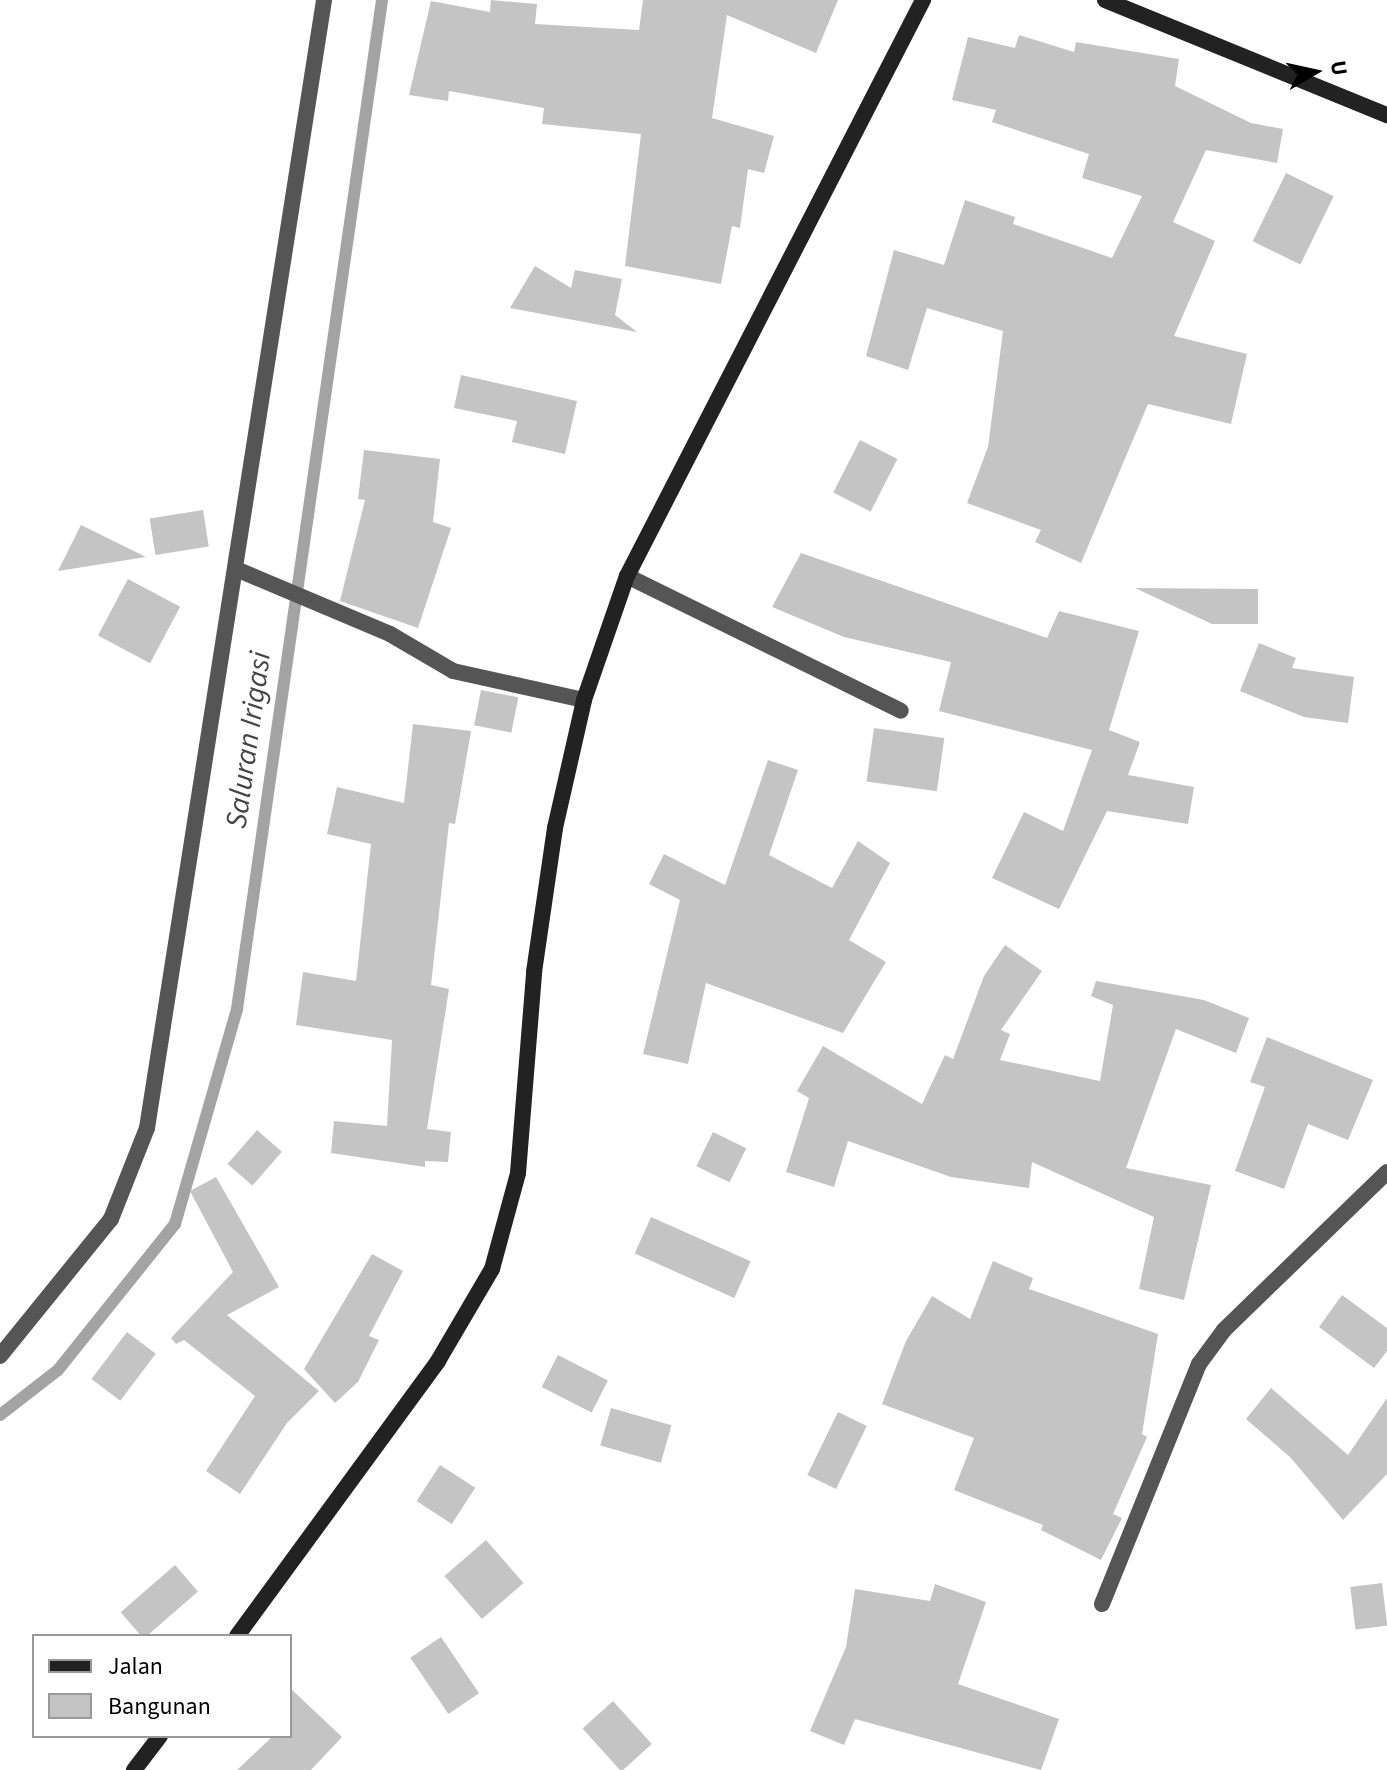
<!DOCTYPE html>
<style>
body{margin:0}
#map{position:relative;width:1387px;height:1770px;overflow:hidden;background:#fff;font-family:"Source Sans 3",sans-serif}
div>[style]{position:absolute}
.stream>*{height:12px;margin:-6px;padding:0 6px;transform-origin:6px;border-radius:6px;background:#a3a3a3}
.building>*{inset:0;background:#c4c4c4;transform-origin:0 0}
.street>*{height:16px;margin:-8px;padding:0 8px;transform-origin:8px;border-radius:8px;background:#555}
.secondary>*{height:16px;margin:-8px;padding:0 8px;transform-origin:8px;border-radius:8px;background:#222}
span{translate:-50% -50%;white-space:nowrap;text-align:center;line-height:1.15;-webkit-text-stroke:6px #fff;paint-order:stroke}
.water-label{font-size:30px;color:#444;font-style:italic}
.legend{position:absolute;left:32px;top:1634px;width:260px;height:104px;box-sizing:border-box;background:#fff;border:2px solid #999;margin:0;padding:10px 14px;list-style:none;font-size:24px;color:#000}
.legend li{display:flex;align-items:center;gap:16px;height:40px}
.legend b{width:40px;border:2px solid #999}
.north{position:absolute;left:1275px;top:32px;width:80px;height:80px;-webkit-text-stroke:6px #fff;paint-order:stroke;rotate:81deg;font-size:22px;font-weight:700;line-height:32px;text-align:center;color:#000}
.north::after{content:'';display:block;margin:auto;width:28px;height:36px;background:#000;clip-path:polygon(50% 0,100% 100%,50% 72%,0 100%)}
</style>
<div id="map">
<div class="stream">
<div style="left:0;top:1415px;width:73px;rotate:-37.8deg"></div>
<div style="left:58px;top:1370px;width:187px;rotate:-51.3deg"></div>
<div style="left:175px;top:1224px;width:224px;rotate:-73.9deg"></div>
<div style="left:237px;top:1009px;width:1019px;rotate:-81.82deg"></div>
</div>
<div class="building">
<div style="clip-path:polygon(491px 0,537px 4px,535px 24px,639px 30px,643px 0,838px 0,816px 53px,727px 15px,712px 118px,774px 136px,764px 173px,748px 169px,740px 228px,732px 226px,721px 284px,625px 266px,641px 134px,542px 124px,544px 108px,449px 91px,448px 101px,409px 95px,431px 1px,490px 12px)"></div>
<div style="clip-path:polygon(1019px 35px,1074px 52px,1076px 42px,1179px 59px,1175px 86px,1251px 123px,1283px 129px,1277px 163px,1206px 150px,1173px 222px,1215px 241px,1174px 336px,1247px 354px,1231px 424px,1148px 404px,1081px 563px,1035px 542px,1041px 530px,967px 503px,988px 447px,1003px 331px,927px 308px,908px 370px,866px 356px,894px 250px,944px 265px,965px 200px,1015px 217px,1013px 224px,1112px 258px,1142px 196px,1082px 178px,1089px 154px,992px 122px,996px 110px,952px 100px,968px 37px,1015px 48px)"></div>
<div style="left:1286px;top:173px;width:53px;height:76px;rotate:26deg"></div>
<div style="clip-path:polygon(535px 266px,571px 288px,575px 270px,622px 279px,615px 315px,637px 332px,510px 308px)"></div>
<div style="clip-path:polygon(461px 375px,577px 401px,565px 454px,512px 442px,517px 421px,454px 408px)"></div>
<div style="left:860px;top:440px;width:42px;height:59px;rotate:27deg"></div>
<div style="clip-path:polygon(364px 450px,440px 459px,433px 522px,451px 528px,418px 628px,340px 601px,365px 500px,358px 499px)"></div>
<div style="left:203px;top:510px;width:37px;height:54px;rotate:81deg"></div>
<div style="clip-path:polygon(81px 525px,146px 557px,58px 571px)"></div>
<div style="clip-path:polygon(801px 553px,1047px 638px,1059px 611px,1139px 631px,1109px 730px,1140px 742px,1128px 775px,1194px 787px,1188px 824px,1107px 811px,1059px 909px,992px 878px,1024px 812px,1063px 831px,1092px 750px,939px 711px,951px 662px,844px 637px,772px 607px)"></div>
<div style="left:128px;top:579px;width:59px;height:64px;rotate:28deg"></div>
<div style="clip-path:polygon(1135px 588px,1258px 589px,1258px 624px,1212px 624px)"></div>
<div style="clip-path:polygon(1259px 643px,1296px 658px,1292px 668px,1354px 677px,1348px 723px,1304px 717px,1240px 691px)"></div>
<div style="left:481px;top:690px;width:38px;height:36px;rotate:11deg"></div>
<div style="clip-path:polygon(413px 724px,471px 731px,455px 824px,449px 823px,431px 985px,449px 989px,427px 1129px,451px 1132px,448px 1162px,425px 1161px,425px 1167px,331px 1153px,334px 1121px,387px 1126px,392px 1040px,296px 1025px,303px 972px,356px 981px,371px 844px,327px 834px,337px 787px,404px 803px)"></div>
<div style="left:874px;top:728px;width:71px;height:54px;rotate:8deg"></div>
<div style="clip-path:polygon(768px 760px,798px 770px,769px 855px,832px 888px,858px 841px,890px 863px,849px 940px,886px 962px,843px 1033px,706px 983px,688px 1064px,643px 1054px,680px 900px,649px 884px,664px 854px,725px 885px)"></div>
<div style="clip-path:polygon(1005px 945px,1042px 971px,1001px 1030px,1010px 1034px,1000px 1060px,1100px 1081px,1113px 1005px,1091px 996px,1096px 981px,1204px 1000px,1249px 1018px,1236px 1053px,1176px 1029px,1126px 1168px,1211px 1185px,1184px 1300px,1139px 1289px,1154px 1217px,1032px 1162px,1029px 1188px,951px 1177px,848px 1141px,834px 1187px,786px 1172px,809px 1098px,797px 1091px,823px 1046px,922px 1104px,945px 1055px,953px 1059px,984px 976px)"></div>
<div style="clip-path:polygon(1267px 1037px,1373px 1080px,1348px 1140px,1308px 1124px,1284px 1189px,1235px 1171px,1265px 1087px,1250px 1082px)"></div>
<div style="left:257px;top:1130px;width:33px;height:45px;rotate:41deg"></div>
<div style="left:713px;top:1132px;width:37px;height:38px;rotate:26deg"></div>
<div style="clip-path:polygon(216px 1177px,279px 1287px,227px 1315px,319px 1391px,287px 1423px,240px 1494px,206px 1471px,255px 1396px,184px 1340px,176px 1344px,171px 1338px,233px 1272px,190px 1191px)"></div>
<div style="left:651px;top:1217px;width:109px;height:40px;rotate:24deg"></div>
<div style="clip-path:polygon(372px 1254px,403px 1271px,369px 1336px,379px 1340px,358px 1382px,335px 1403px,304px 1369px)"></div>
<div style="clip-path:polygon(993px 1261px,1033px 1278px,1029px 1289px,1158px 1334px,1142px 1434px,1147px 1437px,1113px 1514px,1122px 1518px,1101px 1560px,1041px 1530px,1043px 1525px,954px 1490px,974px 1438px,882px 1404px,906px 1341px,932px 1296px,970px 1319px)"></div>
<div style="clip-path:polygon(1342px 1295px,1387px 1328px,1387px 1351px,1374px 1368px,1319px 1327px)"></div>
<div style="left:127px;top:1332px;width:36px;height:59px;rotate:37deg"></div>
<div style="left:558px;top:1355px;width:56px;height:36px;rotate:27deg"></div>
<div style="clip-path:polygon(1271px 1388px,1348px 1455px,1387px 1398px,1387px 1474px,1343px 1520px,1291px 1458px,1246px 1419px)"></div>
<div style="left:611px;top:1408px;width:63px;height:39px;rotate:16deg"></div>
<div style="left:838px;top:1412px;width:32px;height:70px;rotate:26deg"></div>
<div style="left:440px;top:1465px;width:42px;height:43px;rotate:33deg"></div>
<div style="left:486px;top:1540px;width:57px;height:55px;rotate:49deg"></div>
<div style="left:175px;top:1565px;width:35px;height:72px;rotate:49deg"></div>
<div style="left:1382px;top:1583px;width:43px;height:32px;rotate:83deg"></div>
<div style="clip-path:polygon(935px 1584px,986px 1602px,958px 1684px,1059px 1719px,1041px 1770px,855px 1719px,844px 1745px,810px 1731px,846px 1647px,855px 1589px,930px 1601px)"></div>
<div style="left:441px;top:1637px;width:68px;height:37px;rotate:56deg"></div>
<div style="clip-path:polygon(290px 1688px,342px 1737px,311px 1770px,237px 1770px,273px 1736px,290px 1736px)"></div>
<div style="left:613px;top:1701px;width:58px;height:41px;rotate:48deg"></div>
</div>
<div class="street">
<div style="left:236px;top:569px;width:167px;rotate:22.9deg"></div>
<div style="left:390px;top:634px;width:73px;rotate:30.4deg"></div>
<div style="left:453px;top:671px;width:134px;rotate:12.5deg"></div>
<div style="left:627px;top:576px;width:305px;rotate:26.2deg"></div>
<div style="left:0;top:1356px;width:176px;rotate:-51deg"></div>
<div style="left:111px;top:1219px;width:98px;rotate:-68.4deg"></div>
<div style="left:147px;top:1128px;width:1142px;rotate:-81.08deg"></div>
<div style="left:1102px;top:1604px;width:259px;rotate:-68deg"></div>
<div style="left:1199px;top:1364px;width:42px;rotate:-53.7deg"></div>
<div style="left:1224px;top:1330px;width:227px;rotate:-44.1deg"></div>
</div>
<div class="secondary">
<div style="left:1105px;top:0;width:305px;rotate:22.2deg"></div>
<div style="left:237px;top:1636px;width:341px;rotate:-53.8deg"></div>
<div style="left:438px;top:1361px;width:107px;rotate:-59.6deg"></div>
<div style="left:492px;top:1269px;width:99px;rotate:-74.8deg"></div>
<div style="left:518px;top:1173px;width:202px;rotate:-85.4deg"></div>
<div style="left:534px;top:972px;width:146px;rotate:-81.7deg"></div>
<div style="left:555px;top:828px;width:131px;rotate:-77.2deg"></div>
<div style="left:584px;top:700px;width:131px;rotate:-70.9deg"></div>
<div style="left:627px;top:576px;width:648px;rotate:-62.8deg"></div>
<div style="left:134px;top:1770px;width:43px;rotate:-52.6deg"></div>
</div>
<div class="water-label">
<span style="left:249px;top:740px;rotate:-82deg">Saluran Irigasi</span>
</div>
<ul class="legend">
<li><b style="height:10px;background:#222"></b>Jalan</li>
<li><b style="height:22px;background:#c4c4c4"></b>Bangunan</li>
</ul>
<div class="north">U</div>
</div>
